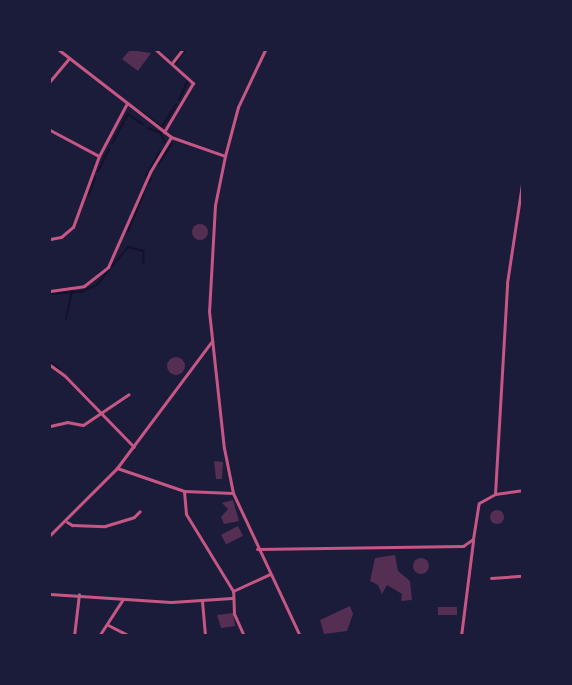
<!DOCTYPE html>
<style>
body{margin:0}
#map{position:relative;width:572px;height:685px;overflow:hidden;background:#1b1b3a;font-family:"Space Grotesk",sans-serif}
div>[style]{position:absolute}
.stream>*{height:1.5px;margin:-0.75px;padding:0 0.75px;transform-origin:0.75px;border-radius:0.75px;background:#12122b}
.building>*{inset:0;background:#542f53;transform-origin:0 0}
.round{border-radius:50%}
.minor>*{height:3px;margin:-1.5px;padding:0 1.5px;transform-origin:1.5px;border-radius:1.5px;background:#c65784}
.tertiary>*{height:3px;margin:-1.5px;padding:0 1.5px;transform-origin:1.5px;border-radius:1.5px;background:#c65784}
span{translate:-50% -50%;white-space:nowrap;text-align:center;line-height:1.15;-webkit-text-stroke:4.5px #1b1b3a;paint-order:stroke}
.frame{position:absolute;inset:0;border:51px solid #1b1b3a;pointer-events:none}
</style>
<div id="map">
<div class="stream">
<div style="left:176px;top:63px;width:16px;rotate:-55deg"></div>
<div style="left:179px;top:100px;width:22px;rotate:-66deg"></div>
<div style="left:142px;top:112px;width:25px;rotate:37deg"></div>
<div style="left:162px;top:127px;width:26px;rotate:-58deg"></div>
<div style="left:148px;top:128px;width:14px;rotate:21deg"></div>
<div style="left:161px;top:133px;width:10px;rotate:66deg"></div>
<div style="left:112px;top:144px;width:34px;rotate:-62deg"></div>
<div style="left:128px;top:114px;width:18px;rotate:34deg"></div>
<div style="left:158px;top:165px;width:25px;rotate:-56deg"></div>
<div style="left:98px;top:172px;width:25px;rotate:-64deg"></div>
<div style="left:146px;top:176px;width:28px;rotate:-60deg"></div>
<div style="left:148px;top:183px;width:5px;rotate:-53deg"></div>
<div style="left:89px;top:195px;width:18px;rotate:-71deg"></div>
<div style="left:128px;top:232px;width:48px;rotate:-68.2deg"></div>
<div style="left:50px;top:294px;width:31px;rotate:-4deg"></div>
<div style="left:81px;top:292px;width:17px;rotate:-24deg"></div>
<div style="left:97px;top:285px;width:49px;rotate:-50.8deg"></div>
<div style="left:128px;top:247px;width:16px;rotate:14deg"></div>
<div style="left:144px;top:251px;width:12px;rotate:90deg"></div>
<div style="left:66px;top:319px;width:29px;rotate:-78deg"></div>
<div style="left:50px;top:361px;width:13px;rotate:42deg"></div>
<div style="left:81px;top:390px;width:16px;rotate:45deg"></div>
</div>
<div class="building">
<div style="clip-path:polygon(130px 50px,151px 53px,138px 71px,122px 59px)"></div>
<div class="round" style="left:192px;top:224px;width:16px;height:16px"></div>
<div class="round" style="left:167px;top:357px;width:18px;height:18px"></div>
<div style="clip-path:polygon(214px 461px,223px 462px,222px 479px,216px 479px)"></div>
<div style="clip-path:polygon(233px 500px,239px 521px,224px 524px,221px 517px,228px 509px,222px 503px)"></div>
<div class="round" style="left:490px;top:510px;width:14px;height:14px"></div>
<div style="left:238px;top:526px;width:11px;height:19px;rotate:63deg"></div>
<div style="clip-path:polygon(395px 555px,398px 571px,410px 581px,412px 600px,401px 601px,402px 594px,387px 585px,382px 594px,378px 585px,370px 581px,375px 558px)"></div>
<div class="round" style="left:413px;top:558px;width:16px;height:16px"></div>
<div style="clip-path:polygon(350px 606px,353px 614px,347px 631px,324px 634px,320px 620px)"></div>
<div style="left:438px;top:607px;width:19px;height:8px"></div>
<div style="clip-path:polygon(233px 613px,235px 626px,221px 628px,217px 615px)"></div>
</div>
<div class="minor">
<div style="left:59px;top:50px;width:142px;rotate:37.8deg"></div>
<div style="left:171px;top:137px;width:57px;rotate:19.4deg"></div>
<div style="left:156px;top:50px;width:50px;rotate:41.7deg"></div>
<div style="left:193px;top:83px;width:57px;rotate:120.6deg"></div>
<div style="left:172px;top:63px;width:16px;rotate:-52deg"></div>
<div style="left:50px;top:81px;width:30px;rotate:-50deg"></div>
<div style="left:50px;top:130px;width:55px;rotate:28deg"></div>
<div style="left:50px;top:239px;width:11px;rotate:-10deg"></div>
<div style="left:61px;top:237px;width:16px;rotate:-40deg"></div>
<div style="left:73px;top:227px;width:76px;rotate:-69.9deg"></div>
<div style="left:99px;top:156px;width:58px;rotate:-62.1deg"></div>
<div style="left:50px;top:291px;width:34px;rotate:-8deg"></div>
<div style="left:84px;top:286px;width:31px;rotate:-38deg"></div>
<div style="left:108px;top:267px;width:104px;rotate:-66.1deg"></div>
<div style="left:150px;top:172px;width:41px;rotate:-59deg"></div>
<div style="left:50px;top:365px;width:17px;rotate:36deg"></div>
<div style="left:64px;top:375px;width:100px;rotate:45.8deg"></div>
<div style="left:50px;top:426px;width:17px;rotate:-13deg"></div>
<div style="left:67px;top:422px;width:16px;rotate:11deg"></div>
<div style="left:83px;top:425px;width:55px;rotate:-34deg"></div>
<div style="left:117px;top:468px;width:71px;rotate:18.9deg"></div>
<div style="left:184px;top:491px;width:49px;rotate:2.3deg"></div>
<div style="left:184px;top:491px;width:23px;rotate:85deg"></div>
<div style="left:186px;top:514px;width:90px;rotate:58.6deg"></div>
<div style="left:495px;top:494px;width:211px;rotate:-86.7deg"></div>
<div style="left:507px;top:283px;width:100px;rotate:-81.4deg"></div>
<div style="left:67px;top:522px;width:6px;rotate:31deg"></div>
<div style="left:72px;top:525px;width:33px;rotate:2deg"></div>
<div style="left:105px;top:526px;width:30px;rotate:-17deg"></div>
<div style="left:134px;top:517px;width:8px;rotate:-45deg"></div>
<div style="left:50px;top:535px;width:95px;rotate:-45deg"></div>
<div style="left:117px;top:468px;width:159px;rotate:-53.2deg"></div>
<div style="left:257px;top:549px;width:206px;rotate:-0.8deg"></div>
<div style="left:463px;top:546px;width:12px;rotate:-35deg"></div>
<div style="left:473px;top:539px;width:36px;rotate:-81deg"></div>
<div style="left:479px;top:503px;width:18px;rotate:-29deg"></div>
<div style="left:495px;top:494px;width:27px;rotate:-8deg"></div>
<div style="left:491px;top:578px;width:31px;rotate:-4deg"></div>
<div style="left:50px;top:594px;width:121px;rotate:3.8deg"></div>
<div style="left:171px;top:602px;width:61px;rotate:-3.8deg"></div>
<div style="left:202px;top:601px;width:35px;rotate:85deg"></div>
<div style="left:108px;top:625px;width:25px;rotate:27deg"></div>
<div style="left:74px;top:636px;width:42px;rotate:-83.2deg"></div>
<div style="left:99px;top:636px;width:44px;rotate:-57deg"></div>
<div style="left:244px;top:636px;width:24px;rotate:-114deg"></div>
<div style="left:234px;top:614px;width:23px;rotate:-92deg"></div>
<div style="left:233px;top:591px;width:41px;rotate:-24.7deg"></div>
<div style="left:461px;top:636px;width:96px;rotate:-82.8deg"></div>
</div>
<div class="tertiary">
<div style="left:265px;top:50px;width:63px;rotate:115.3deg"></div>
<div style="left:238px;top:107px;width:51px;rotate:104.9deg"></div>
<div style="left:225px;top:156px;width:50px;rotate:101.5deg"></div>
<div style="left:215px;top:205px;width:106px;rotate:93.2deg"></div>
<div style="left:209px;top:311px;width:138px;rotate:83.8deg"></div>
<div style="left:224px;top:448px;width:46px;rotate:78.7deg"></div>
<div style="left:233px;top:493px;width:158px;rotate:64.9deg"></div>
</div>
<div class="frame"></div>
</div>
